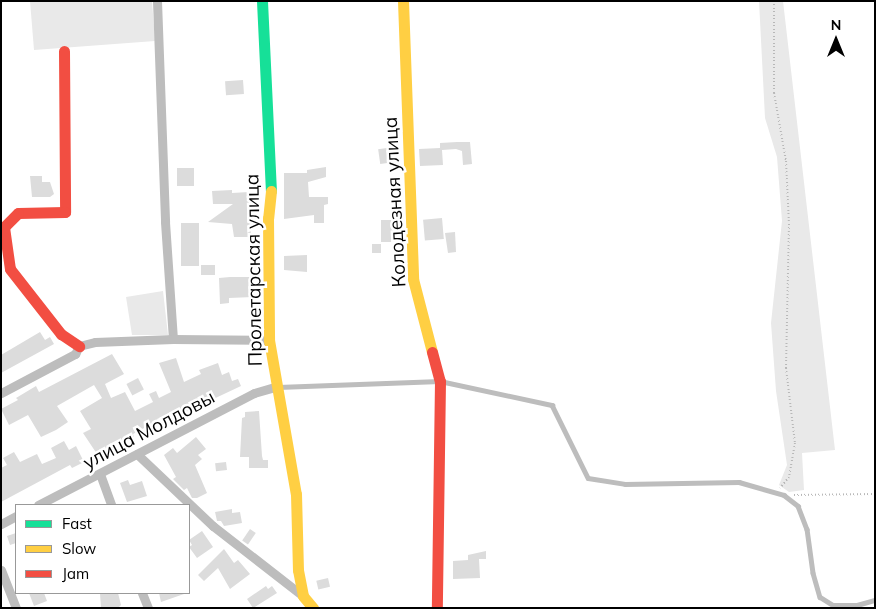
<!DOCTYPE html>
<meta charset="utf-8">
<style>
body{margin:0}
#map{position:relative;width:876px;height:609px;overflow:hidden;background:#fff;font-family:Mulish,sans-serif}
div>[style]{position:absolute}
.green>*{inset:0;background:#e9e9e9}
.building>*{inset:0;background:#dcdcdc;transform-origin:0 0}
.path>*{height:2px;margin-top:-1px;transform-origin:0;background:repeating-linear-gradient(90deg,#b8b8b8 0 1px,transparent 0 3.5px)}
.lane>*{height:4.5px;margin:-2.25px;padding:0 2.25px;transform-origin:2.25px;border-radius:2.25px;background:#bdbdbd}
.street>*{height:9px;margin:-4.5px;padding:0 4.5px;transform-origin:4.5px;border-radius:4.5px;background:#bdbdbd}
.fast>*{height:11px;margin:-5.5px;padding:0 5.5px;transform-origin:5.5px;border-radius:5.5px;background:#16e098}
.slow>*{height:11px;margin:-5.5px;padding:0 5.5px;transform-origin:5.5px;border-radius:5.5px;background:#ffcf43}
.jam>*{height:11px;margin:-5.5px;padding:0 5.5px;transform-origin:5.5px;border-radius:5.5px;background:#f24e42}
span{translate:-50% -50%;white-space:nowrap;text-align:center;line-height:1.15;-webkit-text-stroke:5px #fff;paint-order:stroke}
.street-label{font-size:19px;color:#000}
.frame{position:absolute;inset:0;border:2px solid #000;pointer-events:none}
.legend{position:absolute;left:15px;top:504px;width:175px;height:90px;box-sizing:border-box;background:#fff;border:1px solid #999;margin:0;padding:6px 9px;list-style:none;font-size:15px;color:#000}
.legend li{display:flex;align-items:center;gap:10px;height:25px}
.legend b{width:25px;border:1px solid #999}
.north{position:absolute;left:811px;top:15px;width:50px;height:50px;-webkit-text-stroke:4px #fff;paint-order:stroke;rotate:0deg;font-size:14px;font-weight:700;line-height:20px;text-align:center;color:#000}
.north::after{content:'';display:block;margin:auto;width:18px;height:22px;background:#000;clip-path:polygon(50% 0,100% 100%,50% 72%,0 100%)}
</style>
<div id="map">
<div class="green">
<div style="clip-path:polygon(30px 1px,152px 1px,155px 41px,34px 50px)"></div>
<div style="clip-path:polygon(759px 1px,783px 1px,835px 450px,802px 453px,804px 490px,789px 492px,779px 485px,787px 465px,776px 391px,771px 323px,782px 221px,777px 157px,765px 118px)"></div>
<div style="clip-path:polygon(163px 291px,168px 335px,132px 335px,126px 297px)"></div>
</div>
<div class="building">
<div style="left:243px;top:80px;width:14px;height:18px;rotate:86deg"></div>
<div style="clip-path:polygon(457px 142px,470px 142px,472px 164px,463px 165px,462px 151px,456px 149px,442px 150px,443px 165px,420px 166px,419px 149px,440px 148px,440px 143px)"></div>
<div style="left:394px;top:147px;width:15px;height:16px;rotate:82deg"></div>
<div style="clip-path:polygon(326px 167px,326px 177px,308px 182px,309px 197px,328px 197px,328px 204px,324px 205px,324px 223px,314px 223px,314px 215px,284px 219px,284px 173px,307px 173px,307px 170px)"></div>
<div style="left:177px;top:168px;width:17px;height:18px"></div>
<div style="clip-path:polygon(30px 176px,42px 176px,42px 182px,50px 182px,54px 194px,50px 197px,32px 197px)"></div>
<div style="clip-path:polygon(232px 190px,232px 193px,249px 192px,251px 237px,234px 237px,232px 224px,208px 222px,233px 204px,213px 204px,212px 191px)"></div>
<div style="left:442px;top:218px;width:21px;height:19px;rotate:85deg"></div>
<div style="left:381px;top:220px;width:17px;height:22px"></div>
<div style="left:181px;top:223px;width:18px;height:43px"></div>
<div style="clip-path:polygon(455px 232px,456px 252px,448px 253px,445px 233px)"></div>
<div style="left:381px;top:244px;width:9px;height:9px;rotate:90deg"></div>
<div style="clip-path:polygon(307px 255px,307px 272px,284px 270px,284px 256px)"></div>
<div style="left:201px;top:265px;width:14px;height:10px"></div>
<div style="clip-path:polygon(230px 277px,253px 277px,253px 297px,229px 298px,229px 303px,220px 304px,219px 278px)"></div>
<div style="clip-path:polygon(40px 332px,45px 340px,50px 337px,54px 344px,1px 373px,1px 355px)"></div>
<div style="clip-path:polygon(112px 354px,124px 374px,105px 384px,111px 398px,125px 392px,135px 411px,153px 402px,149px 394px,156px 391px,159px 398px,171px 392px,159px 363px,176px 358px,184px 382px,201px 374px,199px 370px,218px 363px,222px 375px,229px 372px,232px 381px,238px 379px,241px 386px,173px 418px,171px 413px,157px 419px,160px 424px,148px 430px,146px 427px,133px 434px,134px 437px,97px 454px,83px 433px,91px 429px,80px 411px,102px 398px,94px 385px,57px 406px,68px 422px,56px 430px,41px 437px,28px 415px,9px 425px,1px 409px,18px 400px,16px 398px,36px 386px,39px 392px)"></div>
<div style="left:138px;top:378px;width:13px;height:13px;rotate:63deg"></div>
<div style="clip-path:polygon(259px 411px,262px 456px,263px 460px,268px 460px,268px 468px,249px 468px,249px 457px,240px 457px,242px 418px,245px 417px,245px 412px)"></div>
<div style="clip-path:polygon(196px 437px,206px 449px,198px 455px,202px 459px,195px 465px,207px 493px,197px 498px,192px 498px,187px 488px,184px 490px,173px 479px,176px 477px,164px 455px,173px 448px,177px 453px)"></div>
<div style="clip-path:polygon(64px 441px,69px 450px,76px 446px,84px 462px,72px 468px,70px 465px,1px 502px,1px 468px,7px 465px,3px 458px,14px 452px,20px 462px,37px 454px,42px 464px,56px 458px,51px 448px)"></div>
<div style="left:226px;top:462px;width:8px;height:11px;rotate:83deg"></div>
<div style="clip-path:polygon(128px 480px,130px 485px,142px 481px,147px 496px,127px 502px,120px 483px)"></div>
<div style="clip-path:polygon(232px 509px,232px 513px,240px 512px,242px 523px,224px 526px,221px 521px,217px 521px,215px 512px)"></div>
<div style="left:250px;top:529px;width:7px;height:14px;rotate:34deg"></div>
<div style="clip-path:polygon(202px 531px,213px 547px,197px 558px,189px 547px,192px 545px,189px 540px)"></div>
<div style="clip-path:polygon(16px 533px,16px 543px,10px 545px,7px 536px)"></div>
<div style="clip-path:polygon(224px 549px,234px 563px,238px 560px,250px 574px,230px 589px,218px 568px,204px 581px,198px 575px)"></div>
<div style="clip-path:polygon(486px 551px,486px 559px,479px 559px,480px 578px,453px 579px,453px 561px,468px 560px,468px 555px)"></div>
<div style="left:328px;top:578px;width:9px;height:12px;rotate:77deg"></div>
<div style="clip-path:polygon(266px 586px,268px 589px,272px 586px,277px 593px,253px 608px,247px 599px)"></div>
<div style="clip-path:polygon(29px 593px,44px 593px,47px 601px,34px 606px)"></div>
<div style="clip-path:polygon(100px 593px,118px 593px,121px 605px,118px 608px,101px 608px)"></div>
<div style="clip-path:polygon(159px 593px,184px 593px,184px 594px,161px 602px)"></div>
</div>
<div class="path">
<div style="left:774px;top:1px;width:92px;rotate:90deg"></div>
<div style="left:774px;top:93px;width:69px;rotate:80deg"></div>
<div style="left:786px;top:161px;width:63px;rotate:87.3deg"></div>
<div style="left:789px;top:224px;width:144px;rotate:91.2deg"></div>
<div style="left:786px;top:368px;width:76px;rotate:83.2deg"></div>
<div style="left:795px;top:443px;width:35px;rotate:100deg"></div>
<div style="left:789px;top:477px;width:14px;rotate:129deg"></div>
<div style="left:794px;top:495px;width:81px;rotate:-0.7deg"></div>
</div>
<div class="lane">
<div style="left:278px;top:387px;width:162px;rotate:-2.1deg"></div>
<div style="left:440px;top:381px;width:115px;rotate:12.1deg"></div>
<div style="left:552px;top:405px;width:81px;rotate:63.7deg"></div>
<div style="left:588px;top:478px;width:37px;rotate:9deg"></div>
<div style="left:625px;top:484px;width:114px;rotate:-1deg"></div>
<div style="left:739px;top:482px;width:47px;rotate:16.1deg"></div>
<div style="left:784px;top:495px;width:18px;rotate:38deg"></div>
<div style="left:798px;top:506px;width:25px;rotate:69deg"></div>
<div style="left:807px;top:529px;width:44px;rotate:82.2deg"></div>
<div style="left:813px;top:573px;width:25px;rotate:74deg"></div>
<div style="left:820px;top:597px;width:15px;rotate:32deg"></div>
<div style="left:833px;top:605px;width:24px"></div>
<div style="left:857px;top:605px;width:19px;rotate:-16deg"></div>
</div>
<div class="street">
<div style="left:157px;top:1px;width:221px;rotate:87.9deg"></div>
<div style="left:165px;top:222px;width:117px;rotate:86.1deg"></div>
<div style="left:1px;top:393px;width:84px;rotate:-27.8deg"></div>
<div style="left:75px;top:354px;width:9px;rotate:-63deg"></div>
<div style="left:79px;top:346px;width:16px;rotate:-14deg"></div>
<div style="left:95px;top:342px;width:78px;rotate:-2.2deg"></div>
<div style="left:173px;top:339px;width:96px;rotate:0.6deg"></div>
<div style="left:137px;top:454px;width:105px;rotate:43.5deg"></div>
<div style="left:213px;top:526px;width:114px;rotate:37.9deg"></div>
<div style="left:100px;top:474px;width:33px;rotate:70deg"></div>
<div style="left:38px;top:505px;width:243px;rotate:-27.4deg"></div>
<div style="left:254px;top:393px;width:22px;rotate:-16deg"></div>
<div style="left:1px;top:524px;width:17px;rotate:-28deg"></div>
<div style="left:1px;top:570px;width:41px;rotate:68.5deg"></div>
<div style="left:142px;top:593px;width:16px;rotate:68deg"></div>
</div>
<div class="fast">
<div style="left:262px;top:1px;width:190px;rotate:87.3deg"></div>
</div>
<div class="slow">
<div style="left:403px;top:1px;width:278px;rotate:87.9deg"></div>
<div style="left:413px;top:279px;width:75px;rotate:75.4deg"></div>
<div style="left:271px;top:191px;width:27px;rotate:96deg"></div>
<div style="left:268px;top:218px;width:122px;rotate:89.5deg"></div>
<div style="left:269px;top:340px;width:156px;rotate:80.1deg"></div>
<div style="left:296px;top:494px;width:76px;rotate:88.5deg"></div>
<div style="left:298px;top:570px;width:26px;rotate:79deg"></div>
<div style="left:303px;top:596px;width:16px;rotate:50deg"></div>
</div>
<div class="jam">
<div style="left:64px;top:51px;width:161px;rotate:89.6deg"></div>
<div style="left:65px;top:212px;width:47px;rotate:178.8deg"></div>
<div style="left:18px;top:213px;width:20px;rotate:135deg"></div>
<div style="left:4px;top:227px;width:42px;rotate:81.9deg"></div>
<div style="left:10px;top:269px;width:83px;rotate:51.9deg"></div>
<div style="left:61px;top:334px;width:22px;rotate:34deg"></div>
<div style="left:432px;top:352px;width:30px;rotate:75deg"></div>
<div style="left:440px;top:381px;width:227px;rotate:90.8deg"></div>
</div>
<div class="street-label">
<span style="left:395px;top:202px;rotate:-93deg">Колодезная улица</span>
<span style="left:254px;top:270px;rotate:-91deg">Пролетарская улица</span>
<span style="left:149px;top:430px;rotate:-28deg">улица Молдовы</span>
</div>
<div class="frame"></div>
<ul class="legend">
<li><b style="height:6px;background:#16e098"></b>Fast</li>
<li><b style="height:6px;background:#ffcf43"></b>Slow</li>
<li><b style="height:6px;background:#f24e42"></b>Jam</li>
</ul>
<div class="north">N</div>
</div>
